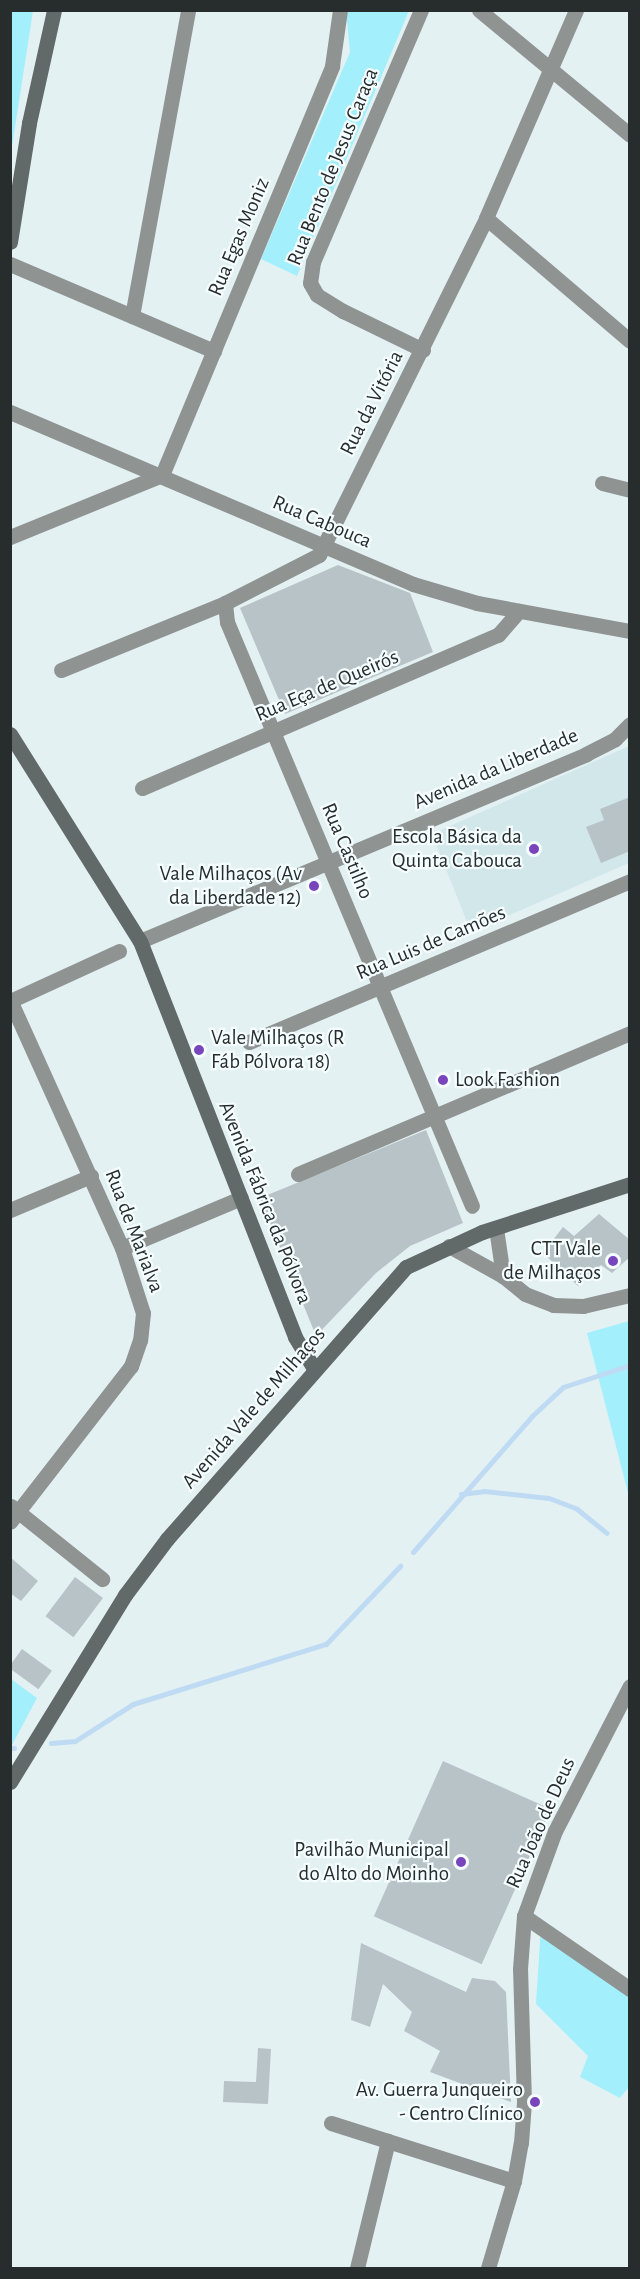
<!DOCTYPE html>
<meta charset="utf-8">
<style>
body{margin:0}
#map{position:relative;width:640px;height:2279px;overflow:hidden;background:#e4f1f3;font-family:"Alegreya Sans",sans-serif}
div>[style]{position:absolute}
.built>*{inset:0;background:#d1e7ea}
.green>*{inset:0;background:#a3f0fc}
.stream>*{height:5px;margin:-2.5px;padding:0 2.5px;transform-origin:2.5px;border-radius:2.5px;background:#bfdbf3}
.building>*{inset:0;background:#b8c3c8;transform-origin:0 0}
.street>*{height:15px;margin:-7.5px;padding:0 7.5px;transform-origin:7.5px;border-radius:7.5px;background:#8f9493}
.secondary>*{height:15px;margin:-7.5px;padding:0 7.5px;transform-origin:7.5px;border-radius:7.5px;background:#626969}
.dots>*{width:16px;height:16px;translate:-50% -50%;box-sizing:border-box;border:3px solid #f5fdfe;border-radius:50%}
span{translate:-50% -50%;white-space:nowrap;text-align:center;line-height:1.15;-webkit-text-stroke:4.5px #f5fdfe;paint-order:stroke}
.street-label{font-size:21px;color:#272c2d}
.poi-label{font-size:21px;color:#272c2d}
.right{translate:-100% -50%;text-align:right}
.left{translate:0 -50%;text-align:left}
.frame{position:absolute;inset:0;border:12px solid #272c2d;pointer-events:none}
</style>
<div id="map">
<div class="built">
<div style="clip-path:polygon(629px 746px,629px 863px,471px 932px,432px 834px)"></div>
</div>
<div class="green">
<div style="clip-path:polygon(11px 10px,33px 11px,11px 153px,10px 11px)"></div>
<div style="clip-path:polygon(346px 11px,409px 11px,297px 276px,261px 259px,350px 52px)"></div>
<div style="clip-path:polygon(629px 1321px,630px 1321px,629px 1497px,587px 1333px)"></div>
<div style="clip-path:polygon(11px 1679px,37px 1698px,11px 1747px)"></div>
<div style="clip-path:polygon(541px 1925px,629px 1991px,629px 2087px,620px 2098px,580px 2077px,588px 2056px,536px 2004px)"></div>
</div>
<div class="stream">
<div style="left:461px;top:1494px;width:23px;rotate:-7deg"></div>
<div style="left:484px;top:1491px;width:65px;rotate:6.1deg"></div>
<div style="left:549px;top:1498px;width:30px;rotate:21deg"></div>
<div style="left:577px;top:1509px;width:38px;rotate:39deg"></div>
<div style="left:413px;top:1552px;width:181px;rotate:-48.8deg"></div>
<div style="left:532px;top:1416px;width:42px;rotate:-43.1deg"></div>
<div style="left:563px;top:1387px;width:71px;rotate:-18.2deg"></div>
<div style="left:51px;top:1743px;width:24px;rotate:-5deg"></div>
<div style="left:75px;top:1741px;width:69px;rotate:-32.5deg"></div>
<div style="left:133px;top:1704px;width:202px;rotate:-17.3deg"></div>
<div style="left:326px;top:1644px;width:108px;rotate:-46.5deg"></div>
<div style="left:10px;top:1748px;width:4px"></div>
</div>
<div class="building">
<div style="clip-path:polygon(338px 565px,410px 593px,433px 652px,285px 714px,240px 608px)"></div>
<div style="clip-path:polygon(630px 797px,630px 851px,601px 863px,586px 827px,604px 820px,600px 809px)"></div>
<div style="clip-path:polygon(426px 1130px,463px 1223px,410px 1246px,376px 1273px,316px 1336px,260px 1198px)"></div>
<div style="clip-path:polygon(599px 1214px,630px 1240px,630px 1257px,612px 1273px,601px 1265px,578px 1286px,543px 1253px,563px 1227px,574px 1236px)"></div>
<div style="clip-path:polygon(10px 1557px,38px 1581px,21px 1601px,10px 1593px)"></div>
<div style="left:75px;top:1577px;width:35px;height:49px;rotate:37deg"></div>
<div style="left:22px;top:1649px;width:37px;height:23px;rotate:36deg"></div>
<div style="left:443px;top:1761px;width:118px;height:170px;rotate:24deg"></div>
<div style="clip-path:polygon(361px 1943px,466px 1992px,472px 1978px,495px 1981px,506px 1992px,511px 2102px,430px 2072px,440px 2051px,404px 2031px,412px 2012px,383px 1984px,370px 2027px,351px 2020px)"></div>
<div style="clip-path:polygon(258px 2048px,271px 2049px,268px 2104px,223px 2102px,224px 2081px,256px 2082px)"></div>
</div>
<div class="street">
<div style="left:421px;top:10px;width:274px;rotate:113.2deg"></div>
<div style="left:313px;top:262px;width:21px;rotate:98deg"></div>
<div style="left:310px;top:283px;width:14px;rotate:60deg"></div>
<div style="left:317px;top:295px;width:31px;rotate:32deg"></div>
<div style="left:343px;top:311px;width:89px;rotate:26deg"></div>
<div style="left:479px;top:10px;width:196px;rotate:39.6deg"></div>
<div style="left:486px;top:218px;width:189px;rotate:40.5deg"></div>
<div style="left:10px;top:264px;width:222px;rotate:23.1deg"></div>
<div style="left:132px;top:316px;width:311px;rotate:-79.6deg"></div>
<div style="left:10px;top:412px;width:438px;rotate:23.1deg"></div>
<div style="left:413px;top:584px;width:67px;rotate:16.5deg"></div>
<div style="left:477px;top:603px;width:156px;rotate:10.4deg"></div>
<div style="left:602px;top:483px;width:29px;rotate:14deg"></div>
<div style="left:10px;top:537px;width:164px;rotate:-22.2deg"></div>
<div style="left:162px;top:475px;width:443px;rotate:-67.4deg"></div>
<div style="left:332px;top:66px;width:57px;rotate:-81.9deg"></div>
<div style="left:225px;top:603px;width:19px;rotate:84deg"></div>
<div style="left:227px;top:622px;width:633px;rotate:67.24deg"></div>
<div style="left:61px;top:670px;width:177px;rotate:-22.2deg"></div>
<div style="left:225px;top:603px;width:106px;rotate:-27.1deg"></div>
<div style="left:319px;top:555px;width:376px;rotate:-63.6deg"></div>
<div style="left:486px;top:218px;width:227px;rotate:-66.6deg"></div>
<div style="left:142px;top:788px;width:387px;rotate:-23.3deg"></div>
<div style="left:498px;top:635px;width:32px;rotate:-49deg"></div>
<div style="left:140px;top:941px;width:484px;rotate:-22.7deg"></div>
<div style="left:586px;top:754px;width:33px;rotate:-27deg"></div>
<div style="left:615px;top:739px;width:21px;rotate:-45deg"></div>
<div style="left:10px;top:1000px;width:272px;rotate:65.7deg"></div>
<div style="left:122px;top:1248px;width:68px;rotate:72.1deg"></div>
<div style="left:143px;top:1313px;width:27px;rotate:96deg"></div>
<div style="left:140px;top:1340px;width:28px;rotate:109deg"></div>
<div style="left:131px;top:1366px;width:197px;rotate:127.8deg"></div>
<div style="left:10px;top:1001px;width:120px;rotate:-24.6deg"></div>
<div style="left:249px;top:1042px;width:414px;rotate:-22.9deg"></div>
<div style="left:298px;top:1174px;width:361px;rotate:-23deg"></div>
<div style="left:10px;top:1210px;width:88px;rotate:-22.8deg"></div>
<div style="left:496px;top:1228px;width:49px;rotate:81.7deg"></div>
<div style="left:449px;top:1246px;width:62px;rotate:29.1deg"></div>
<div style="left:503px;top:1276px;width:28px;rotate:39deg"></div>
<div style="left:525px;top:1294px;width:30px;rotate:21deg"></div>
<div style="left:553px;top:1305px;width:30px;rotate:2deg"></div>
<div style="left:583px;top:1306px;width:48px;rotate:-13.2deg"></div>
<div style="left:122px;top:1248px;width:129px;rotate:-22.8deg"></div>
<div style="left:11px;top:1506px;width:117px;rotate:38.7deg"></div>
<div style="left:524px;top:1916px;width:129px;rotate:34.6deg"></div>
<div style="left:331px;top:2123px;width:192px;rotate:17.6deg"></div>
<div style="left:357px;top:2268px;width:131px;rotate:-76.3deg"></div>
<div style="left:488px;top:2268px;width:91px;rotate:-73.4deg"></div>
<div style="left:514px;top:2181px;width:39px;rotate:-80deg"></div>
<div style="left:521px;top:2143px;width:41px;rotate:-85.8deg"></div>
<div style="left:524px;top:2102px;width:133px;rotate:-91.7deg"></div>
<div style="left:520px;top:1969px;width:53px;rotate:-85.7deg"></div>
<div style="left:524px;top:1916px;width:90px;rotate:-70deg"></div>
<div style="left:555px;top:1831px;width:163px;rotate:-62.7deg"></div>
</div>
<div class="secondary">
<div style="left:10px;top:242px;width:121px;rotate:-80.9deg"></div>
<div style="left:29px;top:123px;width:116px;rotate:-77.5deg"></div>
<div style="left:10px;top:734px;width:244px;rotate:57.9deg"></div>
<div style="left:140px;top:941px;width:425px;rotate:68.6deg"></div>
<div style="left:295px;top:1337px;width:37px;rotate:59deg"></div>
<div style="left:10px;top:1782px;width:220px;rotate:-58.4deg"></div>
<div style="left:125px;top:1595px;width:70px;rotate:-53.1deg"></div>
<div style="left:167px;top:1539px;width:362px;rotate:-48.7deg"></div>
<div style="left:406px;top:1267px;width:84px;rotate:-24.7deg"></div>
<div style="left:482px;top:1232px;width:156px;rotate:-18deg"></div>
</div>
<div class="dots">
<div style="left:534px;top:849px;background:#7845bd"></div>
<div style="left:314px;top:886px;background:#7845bd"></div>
<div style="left:199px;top:1050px;background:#7845bd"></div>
<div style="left:443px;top:1080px;background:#7845bd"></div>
<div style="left:613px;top:1261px;background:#7845bd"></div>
<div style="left:461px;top:1862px;background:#7845bd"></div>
<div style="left:535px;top:2102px;background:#7845bd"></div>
</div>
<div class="street-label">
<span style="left:333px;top:167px;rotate:-68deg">Rua Bento de Jesus Caraça</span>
<span style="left:239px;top:237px;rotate:-67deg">Rua Egas Moniz</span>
<span style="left:372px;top:403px;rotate:-63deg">Rua da Vitória</span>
<span style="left:322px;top:522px;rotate:23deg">Rua Cabouca</span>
<span style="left:327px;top:686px;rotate:-23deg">Rua Eça de Queirós</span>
<span style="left:496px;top:769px;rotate:-23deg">Avenida da Liberdade</span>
<span style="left:347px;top:851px;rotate:67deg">Rua Castilho</span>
<span style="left:431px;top:943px;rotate:-23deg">Rua Luis de Camões</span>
<span style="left:265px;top:1203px;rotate:68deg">Avenida Fábrica da Pólvora</span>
<span style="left:134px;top:1231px;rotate:69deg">Rua de Marialva</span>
<span style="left:254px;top:1408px;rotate:-49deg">Avenida Vale de Milhaços</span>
<span style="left:541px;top:1823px;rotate:-66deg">Rua João de Deus</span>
</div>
<div class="poi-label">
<span class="right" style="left:522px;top:849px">Escola Básica da<br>Quinta Cabouca</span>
<span class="right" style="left:302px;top:886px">Vale Milhaços (Av<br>da Liberdade 12)</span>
<span class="left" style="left:211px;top:1050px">Vale Milhaços (R<br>Fáb Pólvora 18)</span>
<span class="left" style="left:455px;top:1080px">Look Fashion</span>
<span class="right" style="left:601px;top:1261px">CTT Vale<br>de Milhaços</span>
<span class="right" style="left:449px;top:1862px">Pavilhão Municipal<br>do Alto do Moinho</span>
<span class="right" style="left:523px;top:2102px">Av. Guerra Junqueiro<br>- Centro Clínico</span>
</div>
<div class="frame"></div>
</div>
